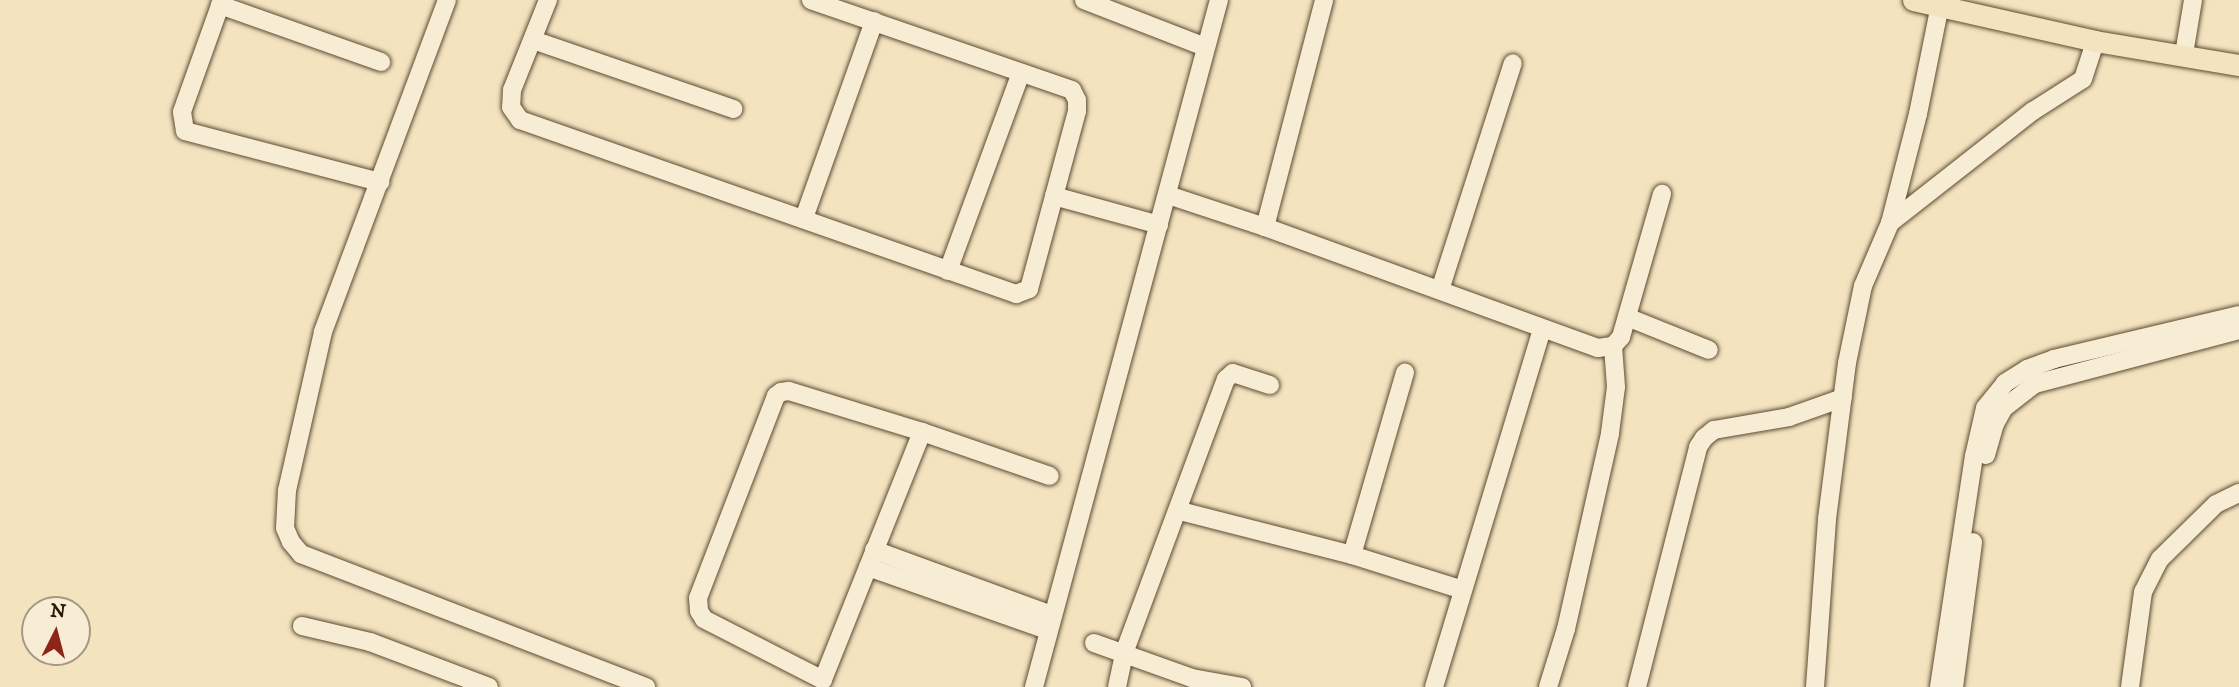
<!DOCTYPE html>
<style>
body{margin:0}
#map{position:relative;width:2239px;height:687px;overflow:hidden;background:#f3e3bf;font-family:"IM FELL DW Pica",serif}
div>[style]{position:absolute}
.roads{filter:drop-shadow(0 0 2px #5e4b31) drop-shadow(0 0 2px #5e4b31)}
.minor>*{height:18px;margin:-9px;padding:0 9px;transform-origin:9px;border-radius:9px;background:#f7edd5}
.major>*{height:21px;margin:-10.5px;padding:0 10.5px;transform-origin:10.5px;border-radius:10.5px;background:#f3e3bf}
span{translate:-50% -50%;white-space:nowrap;text-align:center;line-height:1.15;-webkit-text-stroke:5px #f7edd5;paint-order:stroke}
.north{position:absolute;left:21px;top:596px;width:70px;height:70px;box-sizing:border-box;background:#f7edd5;border:2px solid #a69881;border-radius:50%;rotate:6deg;font-size:19px;font-weight:700;line-height:28px;text-align:center;color:#2c1802}
.north::after{content:'';display:block;margin:auto;width:24px;height:32px;background:#8f2418;clip-path:polygon(50% 0,100% 100%,50% 72%,0 100%)}
</style>
<div id="map">
<div class="roads">
<div class="minor">
<div style="left:222px;top:0;width:119px;rotate:109.7deg"></div>
<div style="left:182px;top:112px;width:19px;rotate:81deg"></div>
<div style="left:185px;top:131px;width:202px;rotate:14.7deg"></div>
<div style="left:447px;top:0;width:354px;rotate:110.5deg"></div>
<div style="left:323px;top:332px;width:162px;rotate:102.8deg"></div>
<div style="left:287px;top:490px;width:38px;rotate:93deg"></div>
<div style="left:285px;top:528px;width:15px;rotate:67deg"></div>
<div style="left:291px;top:542px;width:16px;rotate:50deg"></div>
<div style="left:301px;top:554px;width:370px;rotate:21.1deg"></div>
<div style="left:548px;top:0;width:97px;rotate:111.8deg"></div>
<div style="left:512px;top:90px;width:17px;rotate:93deg"></div>
<div style="left:511px;top:107px;width:16px;rotate:55deg"></div>
<div style="left:520px;top:120px;width:526px;rotate:19.33deg"></div>
<div style="left:1016px;top:294px;width:14px;rotate:-21deg"></div>
<div style="left:1029px;top:289px;width:184px;rotate:-74.9deg"></div>
<div style="left:1077px;top:111px;width:11px;rotate:-90deg"></div>
<div style="left:1077px;top:100px;width:11px;rotate:-117deg"></div>
<div style="left:1072px;top:90px;width:276px;rotate:-161deg"></div>
<div style="left:1084px;top:0;width:130px;rotate:21.2deg"></div>
<div style="left:220px;top:5px;width:171px;rotate:19.5deg"></div>
<div style="left:533px;top:40px;width:212px;rotate:19deg"></div>
<div style="left:2184px;top:54px;width:55px;rotate:-80.5deg"></div>
<div style="left:1168px;top:195px;width:102px;rotate:18.3deg"></div>
<div style="left:1265px;top:227px;width:354px;rotate:20deg"></div>
<div style="left:1598px;top:348px;width:15px;rotate:-8deg"></div>
<div style="left:1613px;top:346px;width:12px;rotate:-48deg"></div>
<div style="left:1621px;top:337px;width:149px;rotate:-74deg"></div>
<div style="left:1054px;top:196px;width:109px;rotate:15.4deg"></div>
<div style="left:804px;top:218px;width:209px;rotate:-70.4deg"></div>
<div style="left:1890px;top:223px;width:182px;rotate:-38.1deg"></div>
<div style="left:2033px;top:111px;width:59px;rotate:-32.6deg"></div>
<div style="left:2083px;top:79px;width:40px;rotate:-72deg"></div>
<div style="left:1265px;top:227px;width:235px;rotate:-75.4deg"></div>
<div style="left:948px;top:271px;width:211px;rotate:-69.8deg"></div>
<div style="left:1440px;top:290px;width:238px;rotate:-72.2deg"></div>
<div style="left:1627px;top:317px;width:88px;rotate:21.9deg"></div>
<div style="left:922px;top:432px;width:267px;rotate:111.8deg"></div>
<div style="left:823px;top:680px;width:134px;rotate:-152.9deg"></div>
<div style="left:704px;top:619px;width:9px;rotate:-122deg"></div>
<div style="left:699px;top:611px;width:13px;rotate:-94deg"></div>
<div style="left:698px;top:598px;width:217px;rotate:-68.9deg"></div>
<div style="left:776px;top:396px;width:6px;rotate:-39deg"></div>
<div style="left:781px;top:392px;width:8px;rotate:-7deg"></div>
<div style="left:789px;top:391px;width:139px;rotate:17.1deg"></div>
<div style="left:922px;top:432px;width:135px;rotate:19deg"></div>
<div style="left:1986px;top:455px;width:32px;rotate:-74deg"></div>
<div style="left:1995px;top:424px;width:18px;rotate:-61deg"></div>
<div style="left:2004px;top:408px;width:39px;rotate:-38deg"></div>
<div style="left:2035px;top:384px;width:211px;rotate:-14.8deg"></div>
<div style="left:1180px;top:511px;width:178px;rotate:14.3deg"></div>
<div style="left:1352px;top:555px;width:116px;rotate:17.5deg"></div>
<div style="left:874px;top:550px;width:189px;rotate:20.1deg"></div>
<div style="left:1352px;top:555px;width:190px;rotate:-73.8deg"></div>
<div style="left:868px;top:567px;width:190px;rotate:19.4deg"></div>
<div style="left:302px;top:626px;width:70px;rotate:13.2deg"></div>
<div style="left:370px;top:642px;width:127px;rotate:20.7deg"></div>
<div style="left:1094px;top:643px;width:104px;rotate:19.7deg"></div>
<div style="left:1192px;top:678px;width:51px;rotate:10.2deg"></div>
<div style="left:1034px;top:687px;width:711px;rotate:-74.93deg"></div>
<div style="left:1117px;top:687px;width:35px;rotate:-78deg"></div>
<div style="left:1124px;top:653px;width:292px;rotate:-69.6deg"></div>
<div style="left:1226px;top:379px;width:9px;rotate:-41deg"></div>
<div style="left:1233px;top:373px;width:39px;rotate:18deg"></div>
<div style="left:1434px;top:687px;width:374px;rotate:-73.2deg"></div>
<div style="left:1548px;top:687px;width:61px;rotate:-72.8deg"></div>
<div style="left:1566px;top:629px;width:201px;rotate:-77.3deg"></div>
<div style="left:1610px;top:433px;width:46px;rotate:-82.6deg"></div>
<div style="left:1616px;top:387px;width:41px;rotate:-94.2deg"></div>
<div style="left:1637px;top:687px;width:248px;rotate:-75.7deg"></div>
<div style="left:1698px;top:447px;width:11px;rotate:-56deg"></div>
<div style="left:1704px;top:438px;width:13px;rotate:-39deg"></div>
<div style="left:1714px;top:430px;width:76px;rotate:-9.8deg"></div>
<div style="left:1789px;top:417px;width:57px;rotate:-19.4deg"></div>
<div style="left:1815px;top:687px;width:168px;rotate:-85.9deg"></div>
<div style="left:1827px;top:519px;width:157px;rotate:-82.7deg"></div>
<div style="left:1847px;top:363px;width:79px;rotate:-78.3deg"></div>
<div style="left:1863px;top:286px;width:69px;rotate:-66.8deg"></div>
<div style="left:1890px;top:223px;width:113px;rotate:-75.6deg"></div>
<div style="left:1918px;top:114px;width:111px;rotate:-78.6deg"></div>
<div style="left:1939px;top:687px;width:234px;rotate:-81.4deg"></div>
<div style="left:1974px;top:456px;width:49px;rotate:-77.1deg"></div>
<div style="left:1985px;top:408px;width:32px;rotate:-51deg"></div>
<div style="left:2005px;top:383px;width:26px;rotate:-32deg"></div>
<div style="left:2027px;top:369px;width:29px;rotate:-20deg"></div>
<div style="left:2054px;top:359px;width:190px;rotate:-13.4deg"></div>
<div style="left:1954px;top:687px;width:146px;rotate:-82.5deg"></div>
<div style="left:2130px;top:687px;width:96px;rotate:-82.2deg"></div>
<div style="left:2143px;top:592px;width:37px;rotate:-63deg"></div>
<div style="left:2160px;top:559px;width:78px;rotate:-44.5deg"></div>
<div style="left:2216px;top:504px;width:25px;rotate:-26deg"></div>
</div>
<div class="major">
<div style="left:1913px;top:0;width:187px;rotate:12.7deg"></div>
<div style="left:2095px;top:41px;width:146px;rotate:9.5deg"></div>
</div>
</div>
<div class="north">N</div>
</div>
